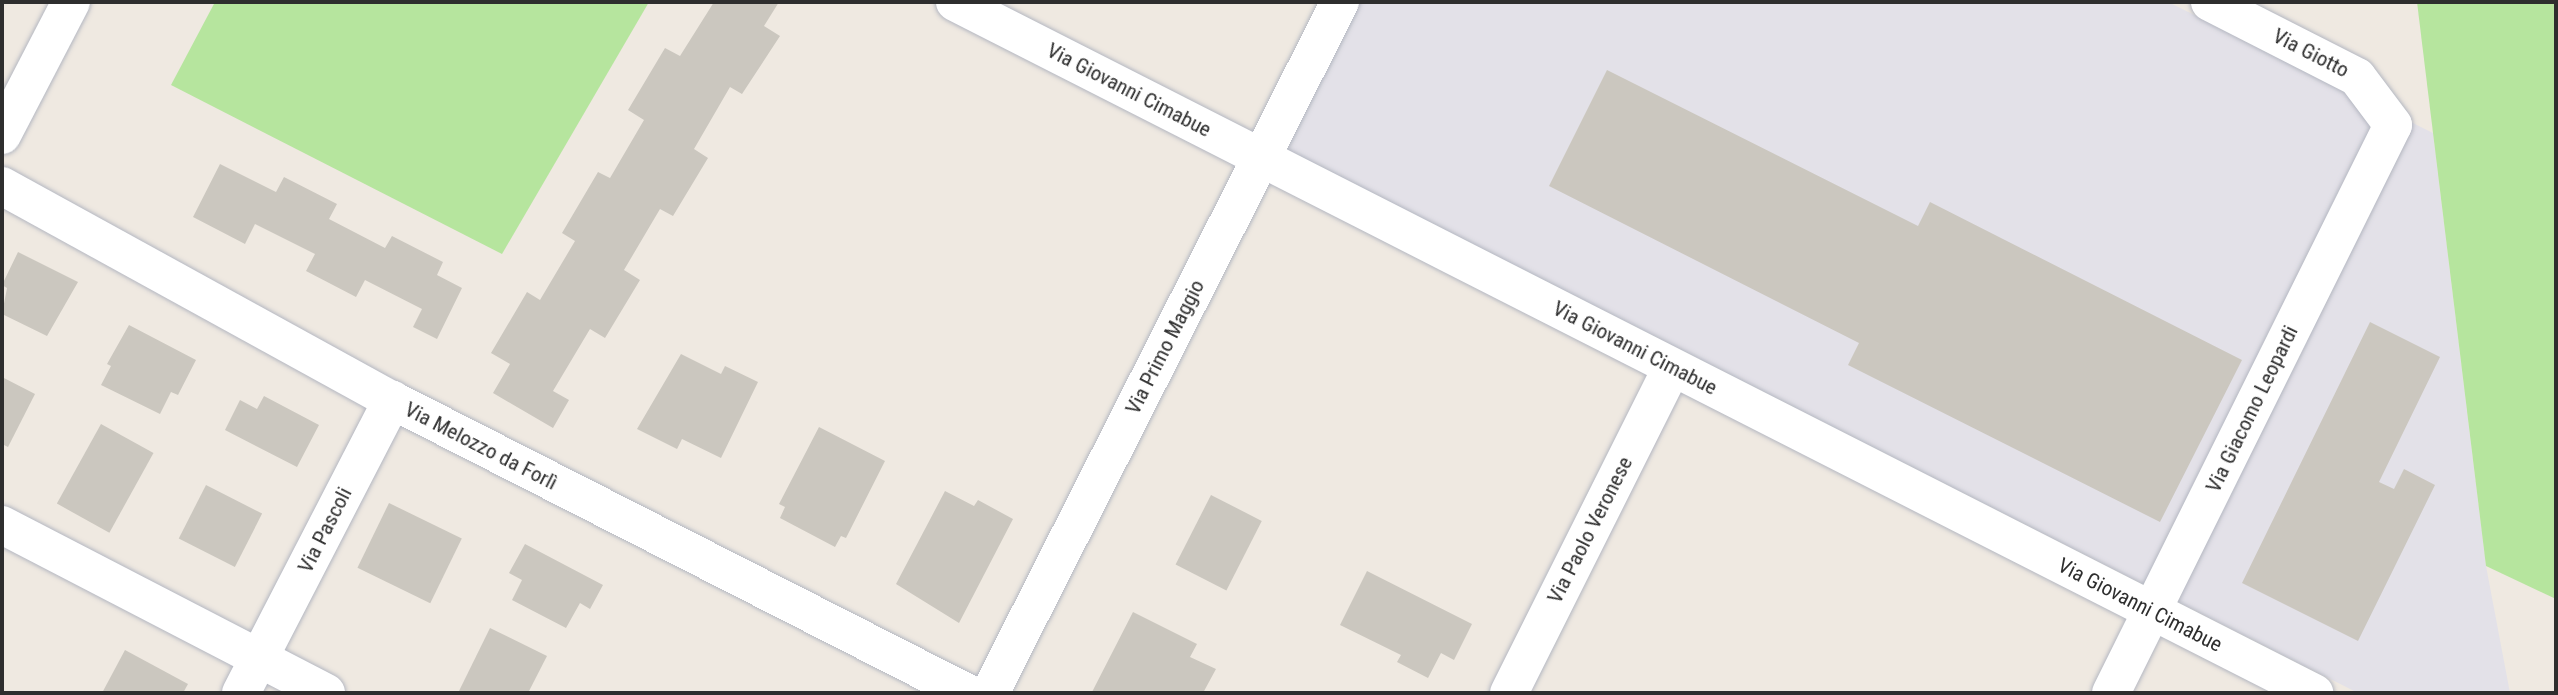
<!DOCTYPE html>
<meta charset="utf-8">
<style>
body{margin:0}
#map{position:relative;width:2558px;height:695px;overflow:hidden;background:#efe9e1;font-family:"Roboto Condensed",sans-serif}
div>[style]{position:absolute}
.industrial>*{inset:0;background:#e3e1e8}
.green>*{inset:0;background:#b6e59e}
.building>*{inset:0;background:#cbc7bf;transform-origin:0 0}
.roads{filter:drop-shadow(0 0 2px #b4b7c1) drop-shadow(0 0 2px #b4b7c1)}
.minor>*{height:38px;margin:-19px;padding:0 19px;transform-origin:19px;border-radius:19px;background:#fff}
span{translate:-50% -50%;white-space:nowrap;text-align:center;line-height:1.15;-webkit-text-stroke:7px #fff;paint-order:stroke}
.street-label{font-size:21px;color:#2e2e2e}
.frame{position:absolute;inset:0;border:4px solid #2e2e2e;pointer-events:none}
</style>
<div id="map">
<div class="industrial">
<div style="clip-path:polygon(1357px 2px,2168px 2px,2433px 133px,2486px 566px,2510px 693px,2358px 693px,1283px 148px)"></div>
</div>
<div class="green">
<div style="clip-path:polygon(215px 2px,649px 2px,502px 254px,171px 85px)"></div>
<div style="clip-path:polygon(2417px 2px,2556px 2px,2556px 599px,2486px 566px)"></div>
</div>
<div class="building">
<div style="clip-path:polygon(714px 2px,779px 2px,764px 26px,780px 36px,742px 94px,730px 87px,694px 149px,708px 158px,673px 216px,660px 209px,624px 270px,640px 280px,605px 338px,590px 329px,553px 391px,569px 400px,553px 428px,493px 393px,510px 364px,491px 353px,527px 292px,540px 300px,575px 241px,562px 233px,598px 172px,610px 178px,644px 120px,628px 110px,665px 48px,680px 56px)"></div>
<div style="clip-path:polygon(1607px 70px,1918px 226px,1930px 202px,2242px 360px,2160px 522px,1848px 365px,1859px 343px,1549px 186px)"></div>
<div style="clip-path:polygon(220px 164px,276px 192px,284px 177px,337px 204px,329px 219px,385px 248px,392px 236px,443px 262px,437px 275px,462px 288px,437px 339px,413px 327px,422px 309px,365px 280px,356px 297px,306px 271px,315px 254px,255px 224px,245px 244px,193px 217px)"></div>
<div style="clip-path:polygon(18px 252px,78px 282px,47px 336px,2px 314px,7px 288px,2px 285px)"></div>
<div style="clip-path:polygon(2370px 322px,2440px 357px,2379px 482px,2394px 489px,2404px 469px,2435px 485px,2358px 641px,2242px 583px)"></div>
<div style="clip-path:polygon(129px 325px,196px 360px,178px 395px,171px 392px,160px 414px,101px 385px,111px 366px,107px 364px)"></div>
<div style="clip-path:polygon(681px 354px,721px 374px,725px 366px,758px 382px,721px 458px,682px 439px,677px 449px,637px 429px)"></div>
<div style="clip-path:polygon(2px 377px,35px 394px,8px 447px,2px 444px)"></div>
<div style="clip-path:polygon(264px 396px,319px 425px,297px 467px,225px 430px,240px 400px,257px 409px)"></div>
<div style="left:101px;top:424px;width:60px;height:91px;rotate:29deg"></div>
<div style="clip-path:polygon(819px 427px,885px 461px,846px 538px,841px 536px,835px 547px,780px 518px,785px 507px,779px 504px)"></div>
<div style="left:206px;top:485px;width:63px;height:60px;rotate:27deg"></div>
<div style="clip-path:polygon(945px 491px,974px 506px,978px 500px,1013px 519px,959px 623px,896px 584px)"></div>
<div style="left:1211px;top:495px;width:57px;height:78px;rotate:27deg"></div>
<div style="left:389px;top:503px;width:81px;height:72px;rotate:26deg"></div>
<div style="clip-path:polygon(525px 544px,603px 585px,590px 609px,580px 603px,566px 628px,512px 600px,522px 580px,509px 573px)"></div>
<div style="clip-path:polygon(1367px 571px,1472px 624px,1454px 660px,1441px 653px,1428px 678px,1397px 662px,1401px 655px,1340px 625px)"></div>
<div style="clip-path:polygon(1133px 612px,1197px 644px,1190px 657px,1216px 669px,1203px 693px,1092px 692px)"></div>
<div style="clip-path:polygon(490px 628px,547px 656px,528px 693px,458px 693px)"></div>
<div style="clip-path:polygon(125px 650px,188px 684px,183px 693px,102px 693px)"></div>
</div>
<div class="roads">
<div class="minor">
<div style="left:955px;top:2px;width:1525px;rotate:26.95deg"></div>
<div style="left:2px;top:135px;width:150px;rotate:-62.6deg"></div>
<div style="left:2px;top:186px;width:445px;rotate:28.8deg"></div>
<div style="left:392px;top:400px;width:645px;rotate:27deg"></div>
<div style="left:2px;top:525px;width:365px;rotate:27.4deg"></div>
<div style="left:241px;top:693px;width:330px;rotate:-62.7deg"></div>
<div style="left:990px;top:693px;width:775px;rotate:-63.14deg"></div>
<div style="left:1509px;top:693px;width:364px;rotate:-63.4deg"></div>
<div style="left:2111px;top:693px;width:634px;rotate:-63.6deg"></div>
<div style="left:2393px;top:125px;width:60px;rotate:-126.9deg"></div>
<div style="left:2357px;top:77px;width:165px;rotate:-153deg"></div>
</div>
</div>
<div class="street-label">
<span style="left:2311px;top:53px;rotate:27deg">Via Giotto</span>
<span style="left:1129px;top:90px;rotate:27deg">Via Giovanni Cimabue</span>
<span style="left:1165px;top:347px;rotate:-63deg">Via Primo Maggio</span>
<span style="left:1635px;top:348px;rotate:27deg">Via Giovanni Cimabue</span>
<span style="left:2252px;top:409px;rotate:-64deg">Via Giacomo Leopardi</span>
<span style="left:481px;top:446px;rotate:27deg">Via Melozzo da Forlì</span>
<span style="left:325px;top:530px;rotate:-63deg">Via Pascoli</span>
<span style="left:1590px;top:530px;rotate:-63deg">Via Paolo Veronese</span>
<span style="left:2140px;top:605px;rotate:27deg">Via Giovanni Cimabue</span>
</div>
<div class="frame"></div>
</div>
